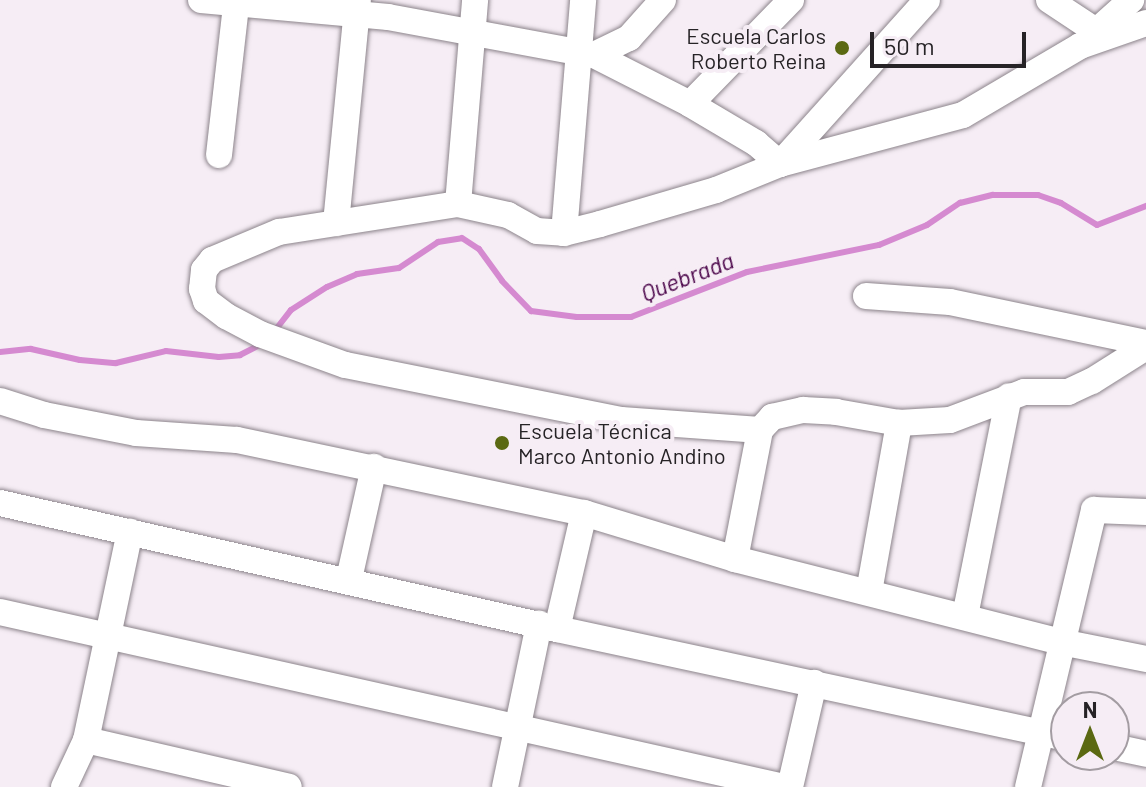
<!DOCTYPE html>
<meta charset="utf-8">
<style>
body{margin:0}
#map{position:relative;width:1146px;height:787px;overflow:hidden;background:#f6edf5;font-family:Barlow,sans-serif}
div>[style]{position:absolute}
.stream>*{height:6px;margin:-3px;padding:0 3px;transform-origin:3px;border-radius:3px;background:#d58ad0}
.roads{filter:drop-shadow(0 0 2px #8c848b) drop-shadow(0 0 2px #8c848b)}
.minor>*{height:26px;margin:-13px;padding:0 13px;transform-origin:13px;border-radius:13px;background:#fff}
.dots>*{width:22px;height:22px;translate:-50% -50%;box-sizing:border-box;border:4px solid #f6edf5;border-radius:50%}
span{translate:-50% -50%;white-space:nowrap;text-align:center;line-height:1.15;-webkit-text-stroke:8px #f6edf5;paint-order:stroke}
.poi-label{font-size:22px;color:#262326}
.right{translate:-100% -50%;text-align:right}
.left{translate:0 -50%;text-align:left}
.water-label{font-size:24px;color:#4b054a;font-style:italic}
.north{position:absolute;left:1050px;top:691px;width:80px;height:80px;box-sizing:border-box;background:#f6edf5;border:2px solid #a39ca2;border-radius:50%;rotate:0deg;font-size:22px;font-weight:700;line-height:32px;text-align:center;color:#262326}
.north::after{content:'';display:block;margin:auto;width:28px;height:36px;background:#5b6912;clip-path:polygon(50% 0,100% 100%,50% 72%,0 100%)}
.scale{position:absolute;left:870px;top:32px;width:156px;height:36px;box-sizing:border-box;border:4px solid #262326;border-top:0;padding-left:10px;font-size:24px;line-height:28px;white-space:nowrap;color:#262326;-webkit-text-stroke:6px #f6edf5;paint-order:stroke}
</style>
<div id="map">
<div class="stream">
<div style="left:273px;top:333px;width:29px;rotate:-52deg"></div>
<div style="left:291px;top:310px;width:43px;rotate:-32.6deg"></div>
<div style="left:327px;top:287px;width:33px;rotate:-23deg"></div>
<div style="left:357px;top:274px;width:42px;rotate:-8.1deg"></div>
<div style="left:399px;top:268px;width:47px;rotate:-33.7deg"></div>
<div style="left:438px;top:242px;width:24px;rotate:-9deg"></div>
<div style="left:462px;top:238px;width:20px;rotate:33deg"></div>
<div style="left:479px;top:249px;width:39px;rotate:54deg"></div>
<div style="left:502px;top:281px;width:42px;rotate:46deg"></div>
<div style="left:531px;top:311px;width:46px;rotate:7.4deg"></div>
<div style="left:577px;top:317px;width:54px"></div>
<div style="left:631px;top:317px;width:124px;rotate:-21.2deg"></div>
<div style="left:747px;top:272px;width:135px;rotate:-11.6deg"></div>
<div style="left:879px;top:245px;width:52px;rotate:-22.6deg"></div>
<div style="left:927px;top:225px;width:40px;rotate:-34deg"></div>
<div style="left:960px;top:203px;width:34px;rotate:-14deg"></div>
<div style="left:993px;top:195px;width:45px"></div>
<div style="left:1038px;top:195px;width:24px;rotate:19deg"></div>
<div style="left:1061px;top:203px;width:42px;rotate:31.4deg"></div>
<div style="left:1097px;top:225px;width:53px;rotate:-21.2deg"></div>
<div style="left:0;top:352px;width:31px;rotate:-6deg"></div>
<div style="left:31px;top:349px;width:50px;rotate:12.7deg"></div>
<div style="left:80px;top:360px;width:36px;rotate:5deg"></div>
<div style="left:116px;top:363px;width:51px;rotate:-13.5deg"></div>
<div style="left:166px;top:351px;width:53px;rotate:6.5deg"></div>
<div style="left:219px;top:357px;width:21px;rotate:-5deg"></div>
<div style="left:240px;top:355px;width:25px;rotate:-27deg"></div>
</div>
<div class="roads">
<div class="minor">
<div style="left:201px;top:0;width:188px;rotate:5.2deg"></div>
<div style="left:388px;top:17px;width:209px;rotate:10.5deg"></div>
<div style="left:594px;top:55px;width:108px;rotate:27deg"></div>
<div style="left:690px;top:104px;width:77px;rotate:30.6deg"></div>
<div style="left:756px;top:143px;width:32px;rotate:41deg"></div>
<div style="left:1049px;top:0;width:56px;rotate:33.4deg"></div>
<div style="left:1089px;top:38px;width:57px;rotate:-42.1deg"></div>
<div style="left:594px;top:55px;width:39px;rotate:-26deg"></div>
<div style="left:629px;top:38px;width:51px;rotate:-48.2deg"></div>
<div style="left:690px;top:104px;width:145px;rotate:-45.8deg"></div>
<div style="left:219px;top:155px;width:151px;rotate:-83.5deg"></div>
<div style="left:780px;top:164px;width:220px;rotate:-48.1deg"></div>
<div style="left:458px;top:204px;width:205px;rotate:-85.2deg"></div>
<div style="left:336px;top:223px;width:224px;rotate:-84.4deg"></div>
<div style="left:564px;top:233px;width:234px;rotate:-85.3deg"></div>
<div style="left:866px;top:296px;width:84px;rotate:4.1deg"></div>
<div style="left:950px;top:302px;width:200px;rotate:11.8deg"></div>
<div style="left:0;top:401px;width:46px;rotate:17.7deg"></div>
<div style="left:44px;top:415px;width:94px;rotate:11.1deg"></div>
<div style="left:136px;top:433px;width:101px;rotate:4deg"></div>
<div style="left:237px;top:440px;width:355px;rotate:11.9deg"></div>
<div style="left:584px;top:513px;width:158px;rotate:16.9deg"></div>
<div style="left:735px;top:559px;width:336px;rotate:14.3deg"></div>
<div style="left:1061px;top:642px;width:87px;rotate:11.3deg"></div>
<div style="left:760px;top:430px;width:18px;rotate:-47deg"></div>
<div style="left:772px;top:417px;width:32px;rotate:-13deg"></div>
<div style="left:803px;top:410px;width:33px;rotate:3deg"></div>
<div style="left:836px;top:412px;width:64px;rotate:9.9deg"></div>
<div style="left:899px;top:423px;width:51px;rotate:-3.4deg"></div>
<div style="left:950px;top:420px;width:79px;rotate:-20.7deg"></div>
<div style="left:1024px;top:392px;width:44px"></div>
<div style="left:1068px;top:392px;width:26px;rotate:-25deg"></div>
<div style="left:1092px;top:381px;width:64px;rotate:-32.2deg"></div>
<div style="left:0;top:503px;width:571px;rotate:12.75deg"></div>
<div style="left:557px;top:629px;width:521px;rotate:12.09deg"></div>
<div style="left:735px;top:559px;width:131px;rotate:-79deg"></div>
<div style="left:760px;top:430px;width:139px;rotate:-175.9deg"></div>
<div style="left:621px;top:420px;width:281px;rotate:-168.7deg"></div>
<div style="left:345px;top:365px;width:90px;rotate:-160deg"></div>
<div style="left:260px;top:334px;width:38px;rotate:-152deg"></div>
<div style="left:226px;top:316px;width:25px;rotate:-143deg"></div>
<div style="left:206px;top:301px;width:13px;rotate:-108deg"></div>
<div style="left:202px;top:289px;width:19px;rotate:-84deg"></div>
<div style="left:204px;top:270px;width:13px;rotate:-51deg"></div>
<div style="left:212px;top:260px;width:73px;rotate:-22.7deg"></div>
<div style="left:279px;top:232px;width:181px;rotate:-8.9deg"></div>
<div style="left:458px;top:204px;width:51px;rotate:12.4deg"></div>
<div style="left:508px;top:215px;width:33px;rotate:29deg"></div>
<div style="left:537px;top:231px;width:27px;rotate:4deg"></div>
<div style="left:564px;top:233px;width:37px;rotate:-14deg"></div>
<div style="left:600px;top:224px;width:121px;rotate:-16.3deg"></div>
<div style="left:716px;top:190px;width:69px;rotate:-22.1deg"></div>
<div style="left:780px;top:164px;width:189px;rotate:-15deg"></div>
<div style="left:963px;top:115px;width:136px;rotate:-30.5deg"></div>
<div style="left:1080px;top:46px;width:70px;rotate:-19.2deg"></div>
<div style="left:349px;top:579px;width:115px;rotate:-77.4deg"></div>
<div style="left:869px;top:592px;width:172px;rotate:-79.9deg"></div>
<div style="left:0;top:612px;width:803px;rotate:12.58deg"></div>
<div style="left:965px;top:616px;width:224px;rotate:-78.7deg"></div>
<div style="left:557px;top:629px;width:119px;rotate:-76.9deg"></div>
<div style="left:86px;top:740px;width:208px;rotate:13deg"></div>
<div style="left:1114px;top:747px;width:33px;rotate:12deg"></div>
<div style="left:64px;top:787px;width:52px;rotate:-64.9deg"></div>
<div style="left:86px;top:740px;width:213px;rotate:-78.1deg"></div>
<div style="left:505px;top:787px;width:167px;rotate:-78.2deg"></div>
<div style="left:790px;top:787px;width:107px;rotate:-77deg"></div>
<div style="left:1028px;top:787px;width:285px;rotate:-76.6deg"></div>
<div style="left:1094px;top:510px;width:52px;rotate:2.2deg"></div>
</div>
</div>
<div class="dots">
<div style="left:842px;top:48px;background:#5b6912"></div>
<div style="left:502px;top:443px;background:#5b6912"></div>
</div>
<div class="poi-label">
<span class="right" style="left:826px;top:48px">Escuela Carlos<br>Roberto Reina</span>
<span class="left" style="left:518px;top:443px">Escuela Técnica<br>Marco Antonio Andino</span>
</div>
<div class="water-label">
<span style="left:687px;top:276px;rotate:-21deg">Quebrada</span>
</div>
<div class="north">N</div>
<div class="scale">50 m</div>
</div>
